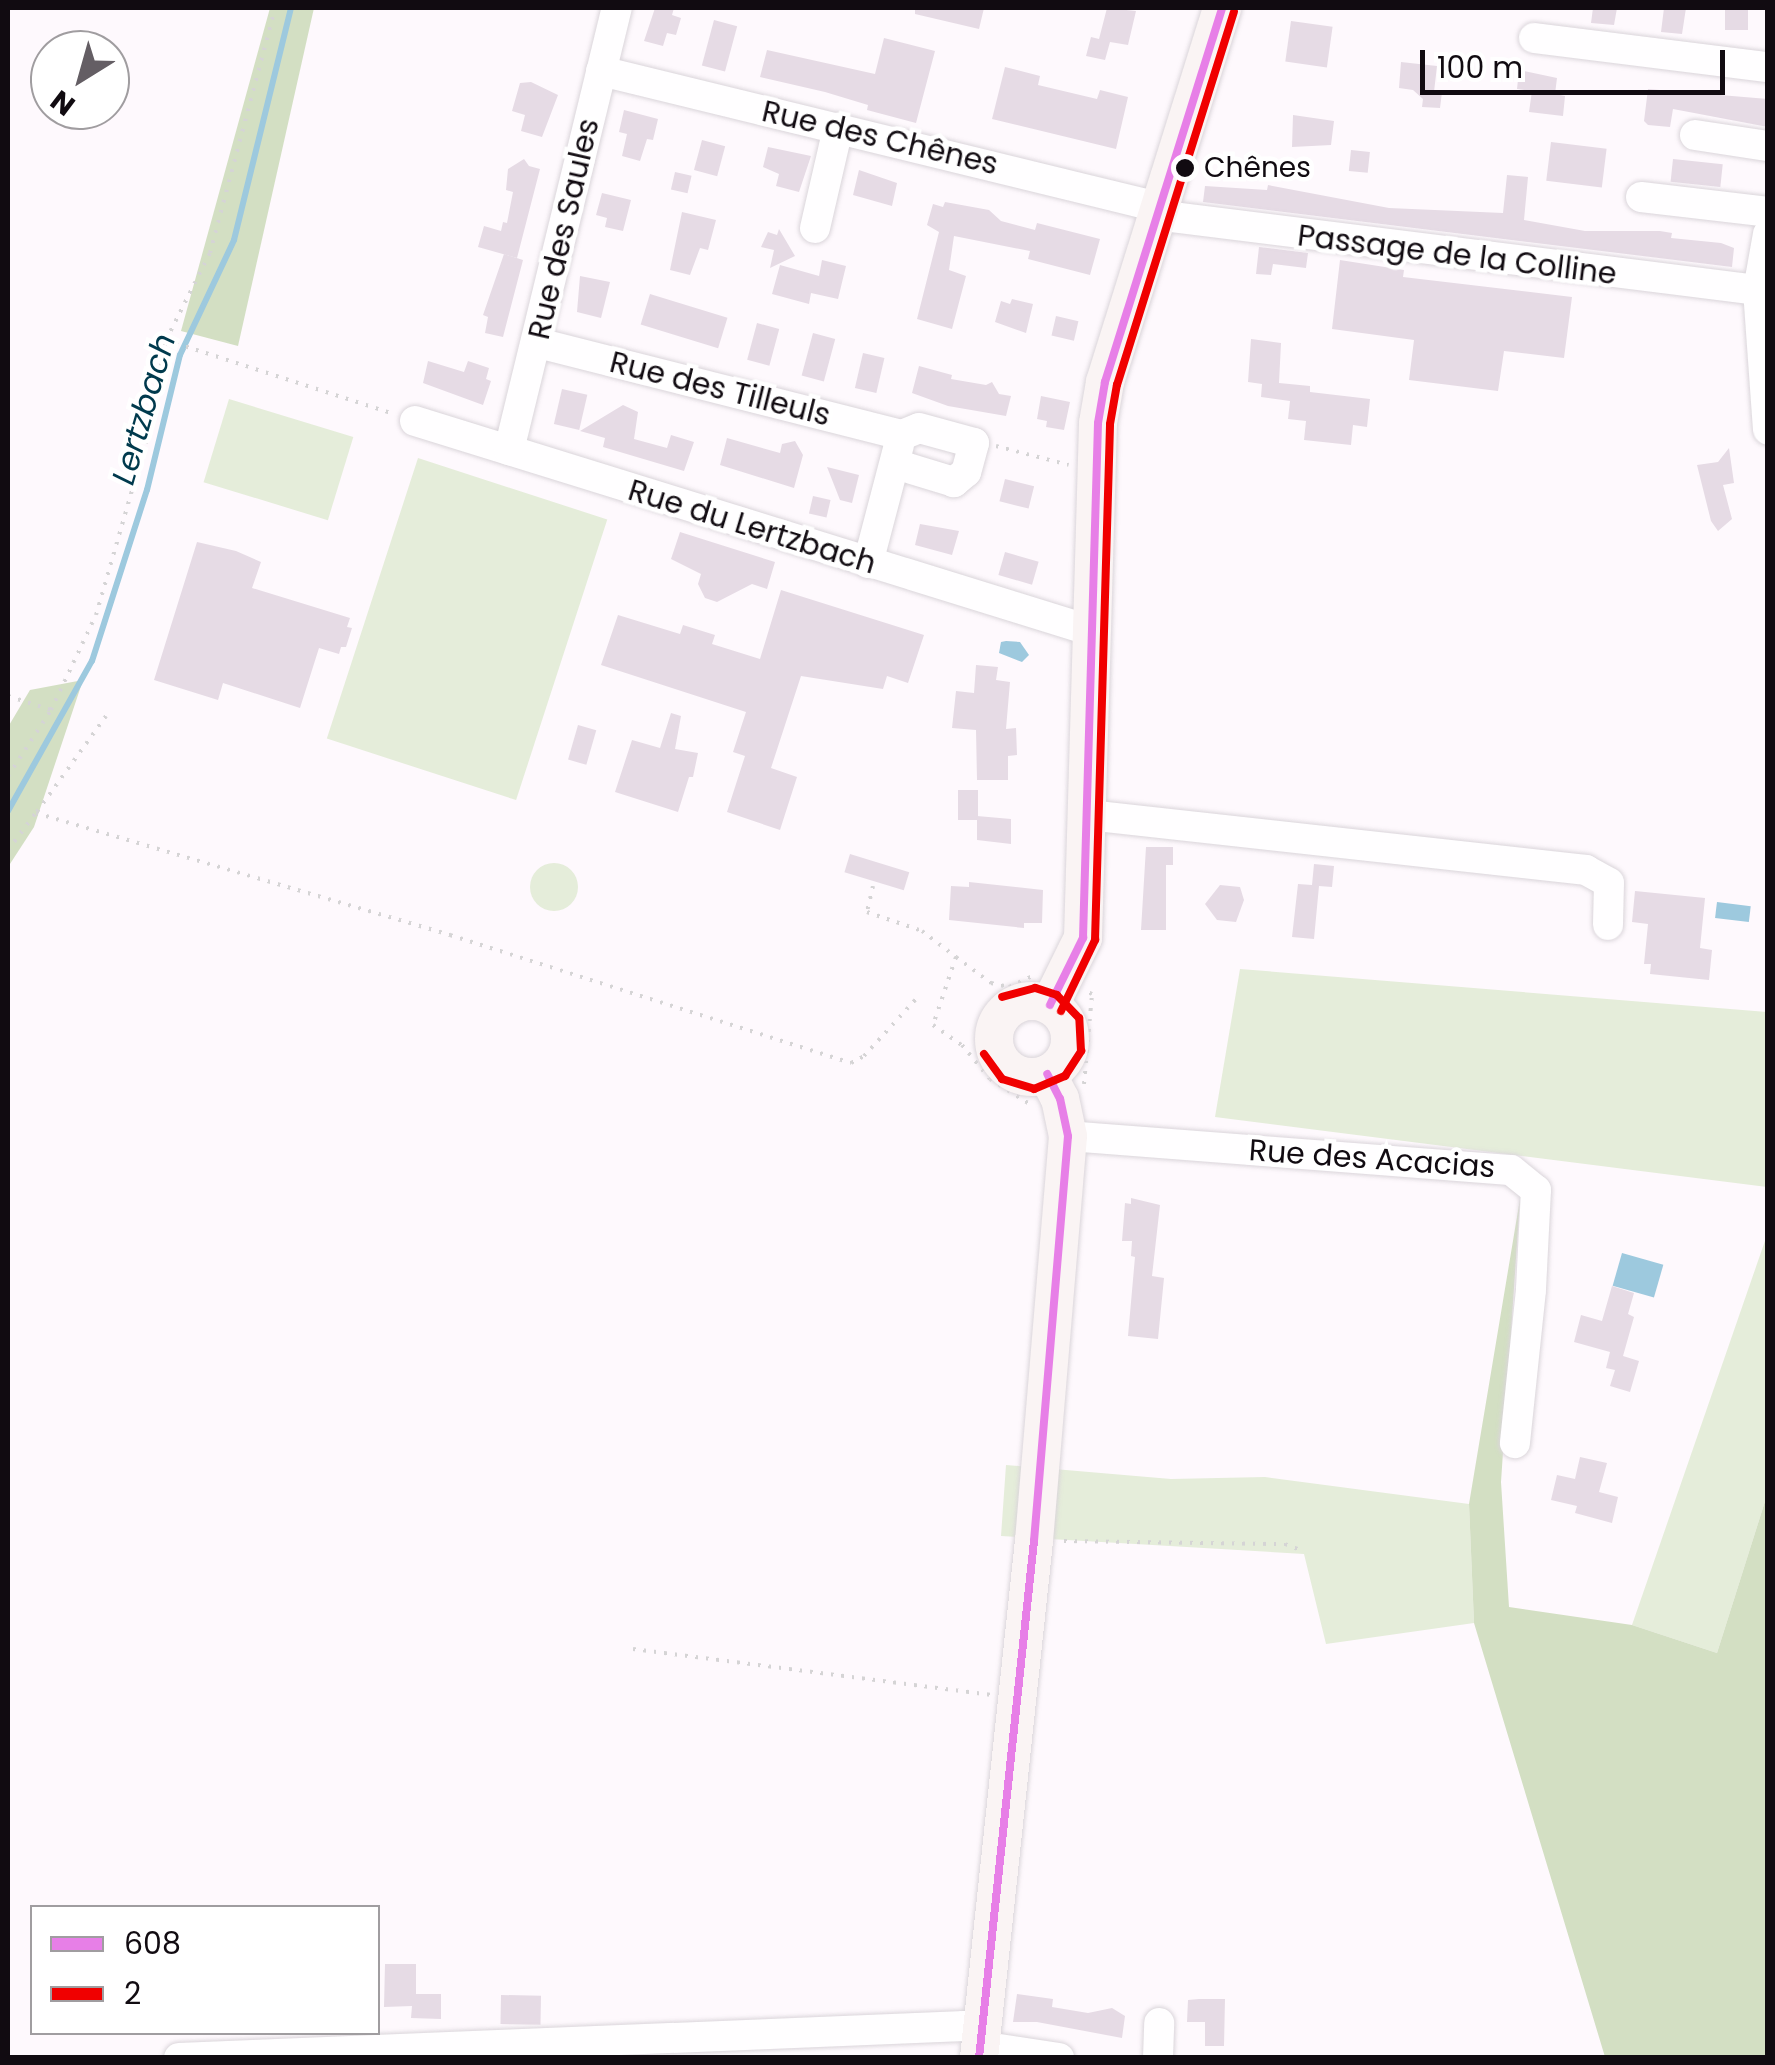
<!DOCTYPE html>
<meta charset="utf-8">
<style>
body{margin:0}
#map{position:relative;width:1775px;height:2065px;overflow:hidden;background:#fef9fd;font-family:Poppins,sans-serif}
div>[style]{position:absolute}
.green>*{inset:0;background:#e5edda;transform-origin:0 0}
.round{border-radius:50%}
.forest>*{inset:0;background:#d3dfc3}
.water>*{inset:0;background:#9dc9de;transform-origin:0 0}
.stream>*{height:6px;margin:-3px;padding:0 3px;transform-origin:3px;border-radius:3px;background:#9dc9de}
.building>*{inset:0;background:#e6dbe5;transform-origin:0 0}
.path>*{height:4px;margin-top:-2px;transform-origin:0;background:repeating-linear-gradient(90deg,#d5d4d5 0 2.5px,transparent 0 10.5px)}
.roads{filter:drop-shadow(0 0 2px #dad5da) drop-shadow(0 0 2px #dad5da)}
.minor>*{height:30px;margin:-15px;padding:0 15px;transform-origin:15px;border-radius:15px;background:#fffeff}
.major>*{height:38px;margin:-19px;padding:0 19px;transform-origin:19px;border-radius:19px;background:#faf4f4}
.major>.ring{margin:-19px;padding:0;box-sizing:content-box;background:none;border:38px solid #faf4f4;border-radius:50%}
.bus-1>*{height:8px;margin:-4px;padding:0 4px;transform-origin:4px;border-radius:4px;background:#e77fe7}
.bus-2>*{height:8px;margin:-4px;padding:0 4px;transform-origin:4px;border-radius:4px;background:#f00000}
.dots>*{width:28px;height:28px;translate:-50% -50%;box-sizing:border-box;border:5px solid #fff;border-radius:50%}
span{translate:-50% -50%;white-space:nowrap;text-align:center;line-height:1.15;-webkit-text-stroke:9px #fff;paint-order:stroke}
.bus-label{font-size:28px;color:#110b11}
.left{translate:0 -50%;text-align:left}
.street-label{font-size:30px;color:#110b11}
.water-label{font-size:32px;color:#003a4d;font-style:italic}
.frame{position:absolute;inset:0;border:10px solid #110b11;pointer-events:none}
.legend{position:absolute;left:30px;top:1905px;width:350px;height:130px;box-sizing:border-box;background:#fff;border:2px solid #a09da0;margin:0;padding:12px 18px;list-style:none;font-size:30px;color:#110b11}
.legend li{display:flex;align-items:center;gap:20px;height:50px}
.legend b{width:50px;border:2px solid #a09da0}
.north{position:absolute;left:30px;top:30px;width:100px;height:100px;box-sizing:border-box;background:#fff;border:2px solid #a09da0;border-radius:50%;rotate:217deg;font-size:28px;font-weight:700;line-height:40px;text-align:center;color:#110b11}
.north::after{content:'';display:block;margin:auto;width:35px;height:45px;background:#645e64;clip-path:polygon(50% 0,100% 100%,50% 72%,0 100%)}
.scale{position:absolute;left:1420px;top:50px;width:305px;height:45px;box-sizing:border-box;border:5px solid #110b11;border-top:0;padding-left:12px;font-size:30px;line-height:35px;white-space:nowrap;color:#110b11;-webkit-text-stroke:8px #fff;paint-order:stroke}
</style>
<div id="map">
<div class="green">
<div style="left:229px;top:399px;width:130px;height:87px;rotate:17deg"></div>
<div style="left:418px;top:458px;width:199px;height:295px;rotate:18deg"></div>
<div class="round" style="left:530px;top:863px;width:48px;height:48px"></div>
<div style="clip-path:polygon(1240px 969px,1767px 1012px,1767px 1187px,1215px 1117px)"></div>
<div style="clip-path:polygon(1767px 1235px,1767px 1495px,1717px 1653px,1632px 1625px)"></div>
<div style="clip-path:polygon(1006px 1465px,1171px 1479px,1265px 1477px,1469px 1504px,1474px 1623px,1326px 1644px,1304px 1554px,1001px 1536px)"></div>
</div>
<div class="forest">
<div style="clip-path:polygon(270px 8px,314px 8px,238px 346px,181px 331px)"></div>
<div style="clip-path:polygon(83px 680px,34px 827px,8px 867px,8px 727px,30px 690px)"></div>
<div style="clip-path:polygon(1520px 1199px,1501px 1482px,1509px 1607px,1632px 1625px,1717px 1653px,1767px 1495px,1767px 2057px,1605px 2057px,1474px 1623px,1469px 1504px)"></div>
</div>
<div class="water">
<div style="clip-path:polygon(1006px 641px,1020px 642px,1029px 655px,1022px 662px,999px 653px,1001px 642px)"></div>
<div style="left:1717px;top:902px;width:34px;height:16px;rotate:7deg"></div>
<div style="left:1622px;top:1253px;width:43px;height:34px;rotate:16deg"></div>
</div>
<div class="stream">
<div style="left:8px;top:811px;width:172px;rotate:-60.8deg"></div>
<div style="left:92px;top:661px;width:180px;rotate:-72.2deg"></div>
<div style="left:147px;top:490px;width:139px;rotate:-76.3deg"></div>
<div style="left:180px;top:355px;width:127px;rotate:-64.8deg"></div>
<div style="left:234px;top:240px;width:239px;rotate:-76.2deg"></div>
</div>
<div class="building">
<div style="clip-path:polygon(655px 8px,674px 8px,672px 15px,681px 18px,676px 35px,667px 33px,663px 46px,644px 41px)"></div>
<div style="clip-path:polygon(915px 8px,984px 8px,979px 29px,915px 14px)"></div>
<div style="clip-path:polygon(1107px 8px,1136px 11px,1128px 45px,1110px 42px,1105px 60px,1086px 56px,1091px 37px,1099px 39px)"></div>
<div style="clip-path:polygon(1593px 8px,1617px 8px,1614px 25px,1591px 23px)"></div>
<div style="clip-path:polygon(1664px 8px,1686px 8px,1682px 34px,1661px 32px)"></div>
<div style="left:1725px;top:8px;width:23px;height:22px"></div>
<div style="left:714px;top:20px;width:24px;height:47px;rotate:15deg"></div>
<div style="left:1291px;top:21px;width:42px;height:41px;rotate:8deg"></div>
<div style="clip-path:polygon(884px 38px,935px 51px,916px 123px,867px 110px,868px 105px,825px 92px,760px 77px,767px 50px,875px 74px)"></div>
<div style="clip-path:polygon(1401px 62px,1437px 66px,1434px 92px,1442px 92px,1440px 108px,1422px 107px,1423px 99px,1413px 90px,1399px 88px)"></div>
<div style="clip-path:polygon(1005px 67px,1040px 76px,1038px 85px,1097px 99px,1100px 90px,1128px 97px,1116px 149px,992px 119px)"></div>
<div style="clip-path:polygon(1519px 70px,1557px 78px,1555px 94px,1565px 96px,1563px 116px,1529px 112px,1532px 91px,1517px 89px)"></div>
<div style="clip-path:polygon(531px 82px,558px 95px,542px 137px,521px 131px,525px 115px,512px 111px,520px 83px)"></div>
<div style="clip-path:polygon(1648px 89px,1768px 99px,1768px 127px,1673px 109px,1670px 127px,1648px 125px,1644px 121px)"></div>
<div style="clip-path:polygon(624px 110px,658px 119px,653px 140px,647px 139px,640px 161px,622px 156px,627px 134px,619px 132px)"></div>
<div style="clip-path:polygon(1293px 115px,1334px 121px,1331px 145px,1292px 147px)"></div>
<div style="left:702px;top:140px;width:24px;height:31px;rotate:15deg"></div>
<div style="left:1551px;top:142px;width:56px;height:39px;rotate:7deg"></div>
<div style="clip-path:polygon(768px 147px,811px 156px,799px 192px,776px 186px,779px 174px,763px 167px)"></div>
<div style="left:1351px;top:150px;width:19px;height:21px;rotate:6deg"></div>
<div style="clip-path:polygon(524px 159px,529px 166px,540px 169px,517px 258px,478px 247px,484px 226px,501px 231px,503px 222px,507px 223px,513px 192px,506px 190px,508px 169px)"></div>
<div style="left:1673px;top:159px;width:50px;height:23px;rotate:6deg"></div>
<div style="clip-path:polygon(859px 170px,897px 183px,892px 206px,853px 195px)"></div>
<div style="left:675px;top:172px;width:17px;height:18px;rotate:13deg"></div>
<div style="clip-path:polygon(1507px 175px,1528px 177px,1524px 220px,1585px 231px,1660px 231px,1672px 233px,1671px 238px,1721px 243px,1734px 248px,1732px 267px,1203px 202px,1205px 186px,1267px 190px,1268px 185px,1389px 208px,1503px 213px)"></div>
<div style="clip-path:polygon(602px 193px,631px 200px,623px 231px,605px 227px,607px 218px,596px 215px)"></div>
<div style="clip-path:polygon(945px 202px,989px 210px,1001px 221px,1035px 230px,1037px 223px,1100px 239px,1090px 275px,1028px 259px,1030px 251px,954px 236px,949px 270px,966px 276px,952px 329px,917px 319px,939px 232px,927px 225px,933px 204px,943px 207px)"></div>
<div style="clip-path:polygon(682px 212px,716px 220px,708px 250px,700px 248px,690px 275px,670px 270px)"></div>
<div style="clip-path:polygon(779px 229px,795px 256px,770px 268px,774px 250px,761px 247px,768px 232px,777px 235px)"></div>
<div style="clip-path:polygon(1259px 247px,1308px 253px,1306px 268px,1273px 264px,1271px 275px,1256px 274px)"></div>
<div style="clip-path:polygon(504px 254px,523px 260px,503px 337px,485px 333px,488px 317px,483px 315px)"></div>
<div style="clip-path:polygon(822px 260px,846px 266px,838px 299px,811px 293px,809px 304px,772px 294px,780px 265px,819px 276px)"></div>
<div style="clip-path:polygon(1340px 260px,1404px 270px,1403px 277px,1572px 297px,1564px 358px,1504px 351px,1498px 391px,1409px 380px,1414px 340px,1332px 329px)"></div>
<div style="clip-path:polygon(580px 276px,610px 282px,601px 318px,577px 312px)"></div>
<div style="left:650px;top:294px;width:81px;height:32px;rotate:17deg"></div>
<div style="clip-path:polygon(1012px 299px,1033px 304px,1026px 333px,995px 322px,1001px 301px,1010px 304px)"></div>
<div style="left:1056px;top:316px;width:23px;height:20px;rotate:13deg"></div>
<div style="left:757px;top:323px;width:23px;height:38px;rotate:15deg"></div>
<div style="left:813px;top:333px;width:23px;height:44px;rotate:15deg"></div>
<div style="clip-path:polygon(1251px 339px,1281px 343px,1279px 383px,1310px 386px,1310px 392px,1370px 399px,1367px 427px,1353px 425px,1351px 445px,1304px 440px,1306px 421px,1288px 419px,1290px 401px,1261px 397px,1262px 384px,1248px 382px)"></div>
<div style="left:863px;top:353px;width:22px;height:36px;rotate:13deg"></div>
<div style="clip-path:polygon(428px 361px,464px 372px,468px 361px,489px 368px,486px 379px,491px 381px,483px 405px,423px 383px)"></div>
<div style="clip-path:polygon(919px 366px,952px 375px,951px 379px,986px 385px,992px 382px,999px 394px,1011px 396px,1006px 416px,948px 406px,912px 393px)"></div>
<div style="left:562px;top:389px;width:26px;height:36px;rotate:13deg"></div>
<div style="clip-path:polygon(1041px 396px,1070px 402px,1064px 430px,1046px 427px,1047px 421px,1037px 419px)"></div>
<div style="clip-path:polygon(623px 405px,638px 412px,634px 439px,667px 448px,671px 435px,694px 442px,684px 471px,603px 447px,605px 438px,580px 431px)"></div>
<div style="clip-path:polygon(727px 438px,780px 453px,782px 444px,795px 441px,803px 455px,794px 488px,720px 465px)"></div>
<div style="clip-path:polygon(1729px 448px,1734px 483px,1723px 485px,1732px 519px,1718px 531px,1711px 521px,1697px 465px,1718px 462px)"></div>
<div style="clip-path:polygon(827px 467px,859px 475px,852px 503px,840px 500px)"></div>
<div style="left:1005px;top:479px;width:30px;height:23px;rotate:14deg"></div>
<div style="left:813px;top:496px;width:18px;height:18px;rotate:13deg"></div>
<div style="clip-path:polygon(920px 524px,959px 531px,952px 555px,915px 545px)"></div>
<div style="clip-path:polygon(680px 532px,775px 562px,767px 589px,752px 584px,717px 602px,705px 598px,698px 584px,701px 574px,671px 559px)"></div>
<div style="clip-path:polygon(197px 542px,236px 551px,261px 562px,252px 588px,350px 618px,347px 627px,352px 628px,346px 647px,341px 647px,339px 654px,319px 648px,300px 708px,223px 683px,218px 700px,154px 680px)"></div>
<div style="left:1005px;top:552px;width:35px;height:24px;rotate:16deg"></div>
<div style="clip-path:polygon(781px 590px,924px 635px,908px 683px,887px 676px,883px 689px,801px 676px,771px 768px,797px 777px,780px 830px,727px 812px,745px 756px,733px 752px,746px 712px,601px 665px,618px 615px,680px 634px,683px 625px,715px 635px,712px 644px,760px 659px)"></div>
<div style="clip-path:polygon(976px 665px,998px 667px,996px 680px,1010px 682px,1006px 729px,1016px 728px,1017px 755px,1008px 756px,1008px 780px,977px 780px,976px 730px,952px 728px,956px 691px,974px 693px)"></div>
<div style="clip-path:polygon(671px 713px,681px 716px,675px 749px,698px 753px,693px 777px,689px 777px,678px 812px,615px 792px,632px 740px,660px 748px)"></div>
<div style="left:578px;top:725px;width:19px;height:36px;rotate:16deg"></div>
<div style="left:958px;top:790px;width:20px;height:30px"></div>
<div style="clip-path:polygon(977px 816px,1011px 819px,1011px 844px,977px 840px)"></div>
<div style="clip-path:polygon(1146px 847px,1173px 847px,1173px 865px,1166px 865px,1166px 930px,1141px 930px)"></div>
<div style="left:850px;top:854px;width:62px;height:19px;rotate:17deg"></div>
<div style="clip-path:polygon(1314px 864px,1334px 866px,1332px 887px,1319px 886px,1314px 939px,1292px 937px,1298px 884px,1312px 885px)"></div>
<div style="clip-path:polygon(969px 882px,1043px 890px,1042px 923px,1024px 923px,1024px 928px,949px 920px,951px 886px,969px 887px)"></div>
<div style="clip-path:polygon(1220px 885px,1240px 887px,1244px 900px,1236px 922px,1217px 920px,1205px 904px)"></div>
<div style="clip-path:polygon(1635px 891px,1705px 898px,1700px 948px,1712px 950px,1709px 980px,1650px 974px,1651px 964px,1644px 964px,1648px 924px,1632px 922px)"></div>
<div style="clip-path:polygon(1131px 1198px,1160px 1205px,1152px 1276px,1164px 1278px,1158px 1339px,1128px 1336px,1135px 1257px,1131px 1256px,1132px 1241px,1122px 1241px,1125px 1203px,1131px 1204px)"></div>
<div style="clip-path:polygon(1612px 1286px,1634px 1293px,1628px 1314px,1634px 1317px,1623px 1356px,1639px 1361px,1630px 1392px,1610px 1386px,1615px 1370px,1606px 1368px,1610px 1352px,1574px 1342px,1581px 1315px,1602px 1321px)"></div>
<div style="clip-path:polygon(1580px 1457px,1607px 1463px,1599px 1492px,1618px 1497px,1612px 1523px,1575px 1513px,1577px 1506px,1551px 1500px,1557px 1475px,1575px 1479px)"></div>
<div style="clip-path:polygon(385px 1964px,416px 1964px,416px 1994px,441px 1994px,441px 2019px,411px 2018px,412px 2006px,384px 2007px)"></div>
<div style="clip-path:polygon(1017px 1994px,1053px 1999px,1052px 2007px,1088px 2013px,1112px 2008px,1125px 2016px,1122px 2038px,1037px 2022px,1013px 2022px)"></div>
<div style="left:501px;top:1995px;width:40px;height:29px;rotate:1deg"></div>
<div style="clip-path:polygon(1199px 1999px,1225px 1999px,1224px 2046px,1205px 2046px,1205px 2022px,1187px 2022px,1188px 2000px)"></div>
</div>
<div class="path">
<div style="left:166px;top:340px;width:240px;rotate:18deg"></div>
<div style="left:996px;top:446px;width:75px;rotate:14.6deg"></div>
<div style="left:8px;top:696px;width:45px;rotate:18deg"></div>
<div style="left:106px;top:716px;width:120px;rotate:125.8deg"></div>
<div style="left:36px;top:813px;width:432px;rotate:16.4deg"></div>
<div style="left:450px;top:935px;width:421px;rotate:17.7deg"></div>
<div style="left:851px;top:1063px;width:15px;rotate:-28deg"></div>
<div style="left:864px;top:1056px;width:79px;rotate:-47.6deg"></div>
<div style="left:8px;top:776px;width:79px;rotate:-56.9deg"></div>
<div style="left:51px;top:710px;width:105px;rotate:-64.7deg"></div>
<div style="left:96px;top:615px;width:184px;rotate:-73.9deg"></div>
<div style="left:147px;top:438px;width:100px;rotate:-79deg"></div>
<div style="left:166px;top:340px;width:97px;rotate:-63.2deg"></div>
<div style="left:210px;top:253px;width:253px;rotate:-75.1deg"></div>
<div style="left:8px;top:850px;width:45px;rotate:-53.1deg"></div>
<div style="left:873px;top:886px;width:27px;rotate:103deg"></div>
<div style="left:867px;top:912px;width:58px;rotate:19.1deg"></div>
<div style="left:922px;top:931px;width:43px;rotate:37.4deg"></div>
<div style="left:956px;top:957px;width:72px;rotate:108.7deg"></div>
<div style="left:933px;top:1025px;width:35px;rotate:35deg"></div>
<div style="left:962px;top:1045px;width:44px;rotate:50.5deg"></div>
<div style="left:990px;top:1079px;width:45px;rotate:32.3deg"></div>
<div style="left:956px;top:957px;width:44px;rotate:36.6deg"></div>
<div style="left:991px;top:983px;width:18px;rotate:13deg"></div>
<div style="left:1009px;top:987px;width:26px;rotate:-25deg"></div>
<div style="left:1084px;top:1084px;width:90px;rotate:-84.9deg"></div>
<div style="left:1092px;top:994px;width:4px;rotate:-153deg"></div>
<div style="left:1064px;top:1541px;width:221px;rotate:0.8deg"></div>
<div style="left:1285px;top:1544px;width:14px;rotate:21deg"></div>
<div style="left:633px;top:1649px;width:360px;rotate:7.3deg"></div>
</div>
<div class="roads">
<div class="minor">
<div style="left:1534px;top:38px;width:236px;rotate:7.1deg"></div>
<div style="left:601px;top:71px;width:573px;rotate:13.72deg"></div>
<div style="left:1695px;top:135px;width:74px;rotate:8.6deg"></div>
<div style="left:1641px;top:197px;width:128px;rotate:6.7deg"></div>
<div style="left:1156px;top:215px;width:607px;rotate:7.1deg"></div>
<div style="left:815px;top:228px;width:103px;rotate:-77deg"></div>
<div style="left:1768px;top:234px;width:57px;rotate:100.1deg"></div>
<div style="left:1758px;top:290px;width:140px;rotate:85.9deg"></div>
<div style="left:538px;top:343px;width:375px;rotate:14.2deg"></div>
<div style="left:902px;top:435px;width:18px;rotate:-22deg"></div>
<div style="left:919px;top:428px;width:57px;rotate:15.3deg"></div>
<div style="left:974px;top:443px;width:30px;rotate:105deg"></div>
<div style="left:966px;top:472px;width:16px;rotate:140deg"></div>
<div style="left:954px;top:482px;width:62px;rotate:-163deg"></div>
<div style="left:415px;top:421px;width:706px;rotate:17.23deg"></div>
<div style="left:509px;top:450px;width:455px;rotate:-76.3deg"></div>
<div style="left:868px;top:563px;width:122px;rotate:-75.3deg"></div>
<div style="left:1088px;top:815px;width:501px;rotate:6.3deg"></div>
<div style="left:1586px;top:870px;width:26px;rotate:29deg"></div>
<div style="left:1609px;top:883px;width:42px;rotate:91.4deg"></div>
<div style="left:1068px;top:1136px;width:444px;rotate:4.4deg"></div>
<div style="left:1511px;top:1170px;width:32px;rotate:39deg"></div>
<div style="left:1536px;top:1190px;width:100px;rotate:92.9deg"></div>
<div style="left:1531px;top:1290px;width:154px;rotate:96deg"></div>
<div style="left:980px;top:2046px;width:80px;rotate:8.6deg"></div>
<div style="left:179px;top:2058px;width:786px;rotate:-2.33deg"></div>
<div style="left:964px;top:2026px;width:18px;rotate:13deg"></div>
<div style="left:1158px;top:2058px;width:35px;rotate:-88deg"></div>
</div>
<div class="major">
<div class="ring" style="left:994px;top:1001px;width:38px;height:38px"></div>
<div style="left:1050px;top:1005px;width:75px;rotate:-63.8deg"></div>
<div style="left:1083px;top:938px;width:515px;rotate:-88.33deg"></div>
<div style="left:1098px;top:423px;width:42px;rotate:-80.3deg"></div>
<div style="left:1105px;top:382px;width:392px;rotate:-72.6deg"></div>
<div style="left:979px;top:2058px;width:520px;rotate:-83.93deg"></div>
<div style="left:1034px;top:1541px;width:406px;rotate:-85.2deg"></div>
<div style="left:1068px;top:1136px;width:38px;rotate:-102deg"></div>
<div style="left:1060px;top:1099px;width:28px;rotate:-117deg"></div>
</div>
</div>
<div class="bus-1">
<div style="left:1050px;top:1005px;width:75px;rotate:-63.8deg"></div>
<div style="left:1083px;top:938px;width:515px;rotate:-88.33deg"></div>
<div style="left:1098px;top:423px;width:42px;rotate:-80.3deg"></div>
<div style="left:1105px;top:382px;width:392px;rotate:-72.6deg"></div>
<div style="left:979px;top:2058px;width:520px;rotate:-83.93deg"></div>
<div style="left:1034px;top:1541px;width:406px;rotate:-85.2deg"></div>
<div style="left:1068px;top:1136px;width:38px;rotate:-102deg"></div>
<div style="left:1060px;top:1099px;width:28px;rotate:-117deg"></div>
</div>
<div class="bus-2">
<div style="left:1061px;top:1011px;width:79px;rotate:-64.4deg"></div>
<div style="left:1095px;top:940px;width:516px;rotate:-88.33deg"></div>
<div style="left:1110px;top:424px;width:40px;rotate:-80deg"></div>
<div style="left:1117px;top:385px;width:391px;rotate:-72.6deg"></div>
<div style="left:984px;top:1054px;width:31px;rotate:54deg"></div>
<div style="left:1002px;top:1079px;width:34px;rotate:17deg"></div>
<div style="left:1034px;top:1089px;width:34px;rotate:-23deg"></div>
<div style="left:1065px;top:1076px;width:30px;rotate:-57deg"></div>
<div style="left:1081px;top:1051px;width:33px;rotate:-93deg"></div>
<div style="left:1079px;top:1018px;width:32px;rotate:-134deg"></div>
<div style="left:1057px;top:995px;width:23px;rotate:-162deg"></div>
<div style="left:1035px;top:988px;width:34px;rotate:165deg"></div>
</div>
<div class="dots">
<div style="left:1185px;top:168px;background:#110b11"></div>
</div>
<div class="bus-label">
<span class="left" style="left:1204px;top:168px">Chênes</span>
</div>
<div class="street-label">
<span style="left:880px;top:138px;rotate:13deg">Rue des Chênes</span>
<span style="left:564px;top:229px;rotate:-77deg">Rue des Saules</span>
<span style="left:1457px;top:255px;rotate:7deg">Passage de la Colline</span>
<span style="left:720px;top:389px;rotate:14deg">Rue des Tilleuls</span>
<span style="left:752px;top:527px;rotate:17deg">Rue du Lertzbach</span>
<span style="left:1372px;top:1159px;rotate:4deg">Rue des Acacias</span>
</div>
<div class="water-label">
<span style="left:144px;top:409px;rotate:-74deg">Lertzbach</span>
</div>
<div class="frame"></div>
<ul class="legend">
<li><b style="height:12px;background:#e77fe7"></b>608</li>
<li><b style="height:12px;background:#f00000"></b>2</li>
</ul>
<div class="north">N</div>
<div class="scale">100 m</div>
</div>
